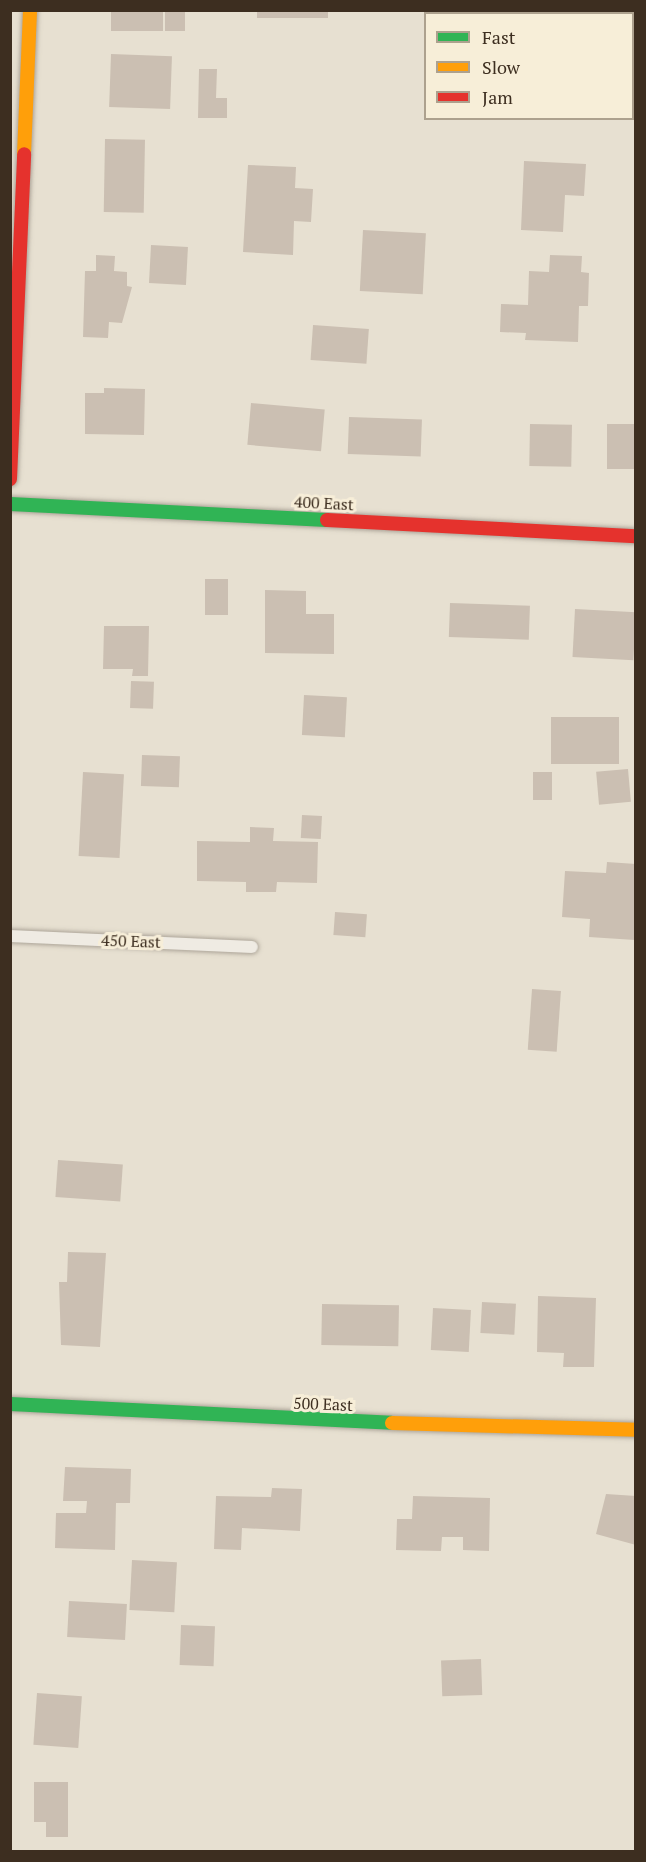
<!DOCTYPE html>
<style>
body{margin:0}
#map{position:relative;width:646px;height:1862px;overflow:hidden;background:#e7e0d1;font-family:"PT Serif",serif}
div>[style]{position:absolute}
.building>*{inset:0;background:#cbbfb2;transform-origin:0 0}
.roads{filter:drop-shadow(0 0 2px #ada599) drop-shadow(0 0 2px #ada599)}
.lane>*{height:12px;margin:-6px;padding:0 6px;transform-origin:6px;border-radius:6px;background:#efebe3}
.fast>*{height:14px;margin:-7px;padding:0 7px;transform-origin:7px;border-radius:7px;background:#30b455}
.slow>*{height:14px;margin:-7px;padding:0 7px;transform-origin:7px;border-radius:7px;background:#ff9f0a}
.jam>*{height:14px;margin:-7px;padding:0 7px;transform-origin:7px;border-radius:7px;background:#e5322d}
span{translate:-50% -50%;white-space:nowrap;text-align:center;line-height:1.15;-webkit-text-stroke:6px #f7eed8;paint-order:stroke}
.street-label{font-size:16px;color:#3d2e20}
.frame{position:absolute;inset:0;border:12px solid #3d2e20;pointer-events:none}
.legend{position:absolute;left:424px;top:12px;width:210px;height:108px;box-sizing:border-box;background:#f7eed8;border:2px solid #ada18e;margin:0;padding:8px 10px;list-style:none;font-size:18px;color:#3d2e20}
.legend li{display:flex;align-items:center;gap:12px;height:30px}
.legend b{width:30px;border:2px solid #ada18e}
</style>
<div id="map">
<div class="building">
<div style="left:111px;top:10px;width:52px;height:21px"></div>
<div style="left:165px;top:10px;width:20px;height:21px"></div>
<div style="left:257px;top:10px;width:71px;height:8px"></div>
<div style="left:111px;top:54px;width:61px;height:53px;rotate:2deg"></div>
<div style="clip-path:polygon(199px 69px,217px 69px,216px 98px,227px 98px,227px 118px,198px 118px)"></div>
<div style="left:105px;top:139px;width:40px;height:73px;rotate:1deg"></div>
<div style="clip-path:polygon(524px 161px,586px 164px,584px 196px,565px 195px,563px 232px,521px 230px)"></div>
<div style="clip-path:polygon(248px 165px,296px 167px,295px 188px,313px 189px,311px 222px,294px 221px,293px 255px,243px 252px)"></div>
<div style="left:363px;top:230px;width:63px;height:61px;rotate:3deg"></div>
<div style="left:151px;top:245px;width:37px;height:38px;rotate:3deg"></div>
<div style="clip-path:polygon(96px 255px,115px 256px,114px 271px,127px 272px,127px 286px,132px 287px,122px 323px,109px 322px,108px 338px,83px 337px,85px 271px,96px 271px)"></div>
<div style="clip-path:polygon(550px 255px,582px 256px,581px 272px,589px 273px,588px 306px,579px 306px,578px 342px,525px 340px,526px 333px,500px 332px,501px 304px,528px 305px,529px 271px,549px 272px)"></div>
<div style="left:313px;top:325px;width:56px;height:35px;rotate:4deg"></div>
<div style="clip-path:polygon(104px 388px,145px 389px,144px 435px,85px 434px,85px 393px,104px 393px)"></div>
<div style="left:251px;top:403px;width:74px;height:42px;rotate:5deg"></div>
<div style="left:349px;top:417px;width:73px;height:37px;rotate:2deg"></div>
<div style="left:530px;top:424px;width:42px;height:42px;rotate:1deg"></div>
<div style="left:607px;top:424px;width:29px;height:45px"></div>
<div style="left:205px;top:579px;width:23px;height:36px"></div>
<div style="clip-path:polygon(265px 590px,306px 591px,306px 614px,334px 614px,334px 654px,265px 653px)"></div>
<div style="left:450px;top:603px;width:80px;height:34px;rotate:2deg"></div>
<div style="left:575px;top:609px;width:61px;height:48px;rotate:3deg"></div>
<div style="clip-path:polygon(104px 626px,149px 626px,148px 676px,132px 676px,133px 669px,103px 669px)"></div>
<div style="left:131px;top:681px;width:23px;height:27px;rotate:2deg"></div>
<div style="left:304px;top:695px;width:43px;height:40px;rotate:3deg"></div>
<div style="left:551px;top:717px;width:68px;height:47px"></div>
<div style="left:142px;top:755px;width:38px;height:31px;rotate:2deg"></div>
<div style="left:628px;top:769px;width:33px;height:32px;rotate:85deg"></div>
<div style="left:83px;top:772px;width:41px;height:84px;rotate:3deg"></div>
<div style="left:533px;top:772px;width:19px;height:28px"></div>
<div style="left:302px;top:815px;width:20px;height:23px;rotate:3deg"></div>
<div style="clip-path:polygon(250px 827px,274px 828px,273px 841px,318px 842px,317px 883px,277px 882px,276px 892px,246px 892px,246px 882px,197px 881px,197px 841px,250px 842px)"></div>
<div style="clip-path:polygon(607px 862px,636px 864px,635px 940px,589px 937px,590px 919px,562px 917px,565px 871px,606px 873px)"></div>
<div style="left:335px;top:912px;width:32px;height:23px;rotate:4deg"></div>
<div style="left:532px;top:989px;width:29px;height:61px;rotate:4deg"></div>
<div style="left:58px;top:1160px;width:65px;height:37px;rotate:4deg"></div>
<div style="clip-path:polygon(68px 1252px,106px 1253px,100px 1347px,61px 1345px,59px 1282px,67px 1282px)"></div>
<div style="clip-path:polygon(538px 1296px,596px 1298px,594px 1367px,563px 1367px,564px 1353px,537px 1352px)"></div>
<div style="left:482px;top:1302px;width:34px;height:31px;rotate:3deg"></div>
<div style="left:322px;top:1304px;width:77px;height:41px;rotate:1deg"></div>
<div style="left:433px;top:1308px;width:38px;height:42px;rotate:3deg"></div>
<div style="clip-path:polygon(65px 1467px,131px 1469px,130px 1503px,116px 1503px,115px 1550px,55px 1548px,56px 1513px,86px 1513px,87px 1501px,63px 1501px)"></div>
<div style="clip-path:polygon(272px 1488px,302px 1489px,300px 1531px,242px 1528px,241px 1550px,214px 1549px,216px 1496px,271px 1497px)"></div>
<div style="clip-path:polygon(606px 1494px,636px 1496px,636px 1545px,596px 1534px)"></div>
<div style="clip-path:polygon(413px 1496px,490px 1498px,489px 1551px,463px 1550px,463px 1537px,442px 1537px,441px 1551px,396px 1550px,397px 1519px,412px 1519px)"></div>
<div style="left:132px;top:1560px;width:45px;height:50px;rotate:3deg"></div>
<div style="left:69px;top:1601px;width:58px;height:36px;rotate:3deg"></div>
<div style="left:181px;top:1625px;width:34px;height:40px;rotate:2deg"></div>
<div style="left:481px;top:1659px;width:36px;height:40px;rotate:88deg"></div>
<div style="left:37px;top:1693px;width:45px;height:52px;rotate:4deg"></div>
<div style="clip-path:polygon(34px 1782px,68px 1782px,68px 1837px,46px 1837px,46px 1822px,34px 1822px)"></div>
</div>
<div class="roads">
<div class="lane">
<div style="left:10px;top:936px;width:242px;rotate:2.6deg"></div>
</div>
<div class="fast">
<div style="left:10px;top:504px;width:317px;rotate:2.9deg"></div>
<div style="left:10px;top:1404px;width:382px;rotate:2.8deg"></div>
</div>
<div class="slow">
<div style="left:24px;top:154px;width:144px;rotate:-87.6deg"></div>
<div style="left:392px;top:1423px;width:244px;rotate:1.6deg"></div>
</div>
<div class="jam">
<div style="left:10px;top:479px;width:325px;rotate:-87.5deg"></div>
<div style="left:327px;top:520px;width:309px;rotate:3deg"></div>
</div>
</div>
<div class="street-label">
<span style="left:324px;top:503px;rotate:3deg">400 East</span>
<span style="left:131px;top:941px;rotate:2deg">450 East</span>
<span style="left:323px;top:1404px;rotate:2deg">500 East</span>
</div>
<div class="frame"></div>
<ul class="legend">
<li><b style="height:8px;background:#30b455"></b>Fast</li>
<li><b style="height:8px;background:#ff9f0a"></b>Slow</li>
<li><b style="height:8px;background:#e5322d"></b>Jam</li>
</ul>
</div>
